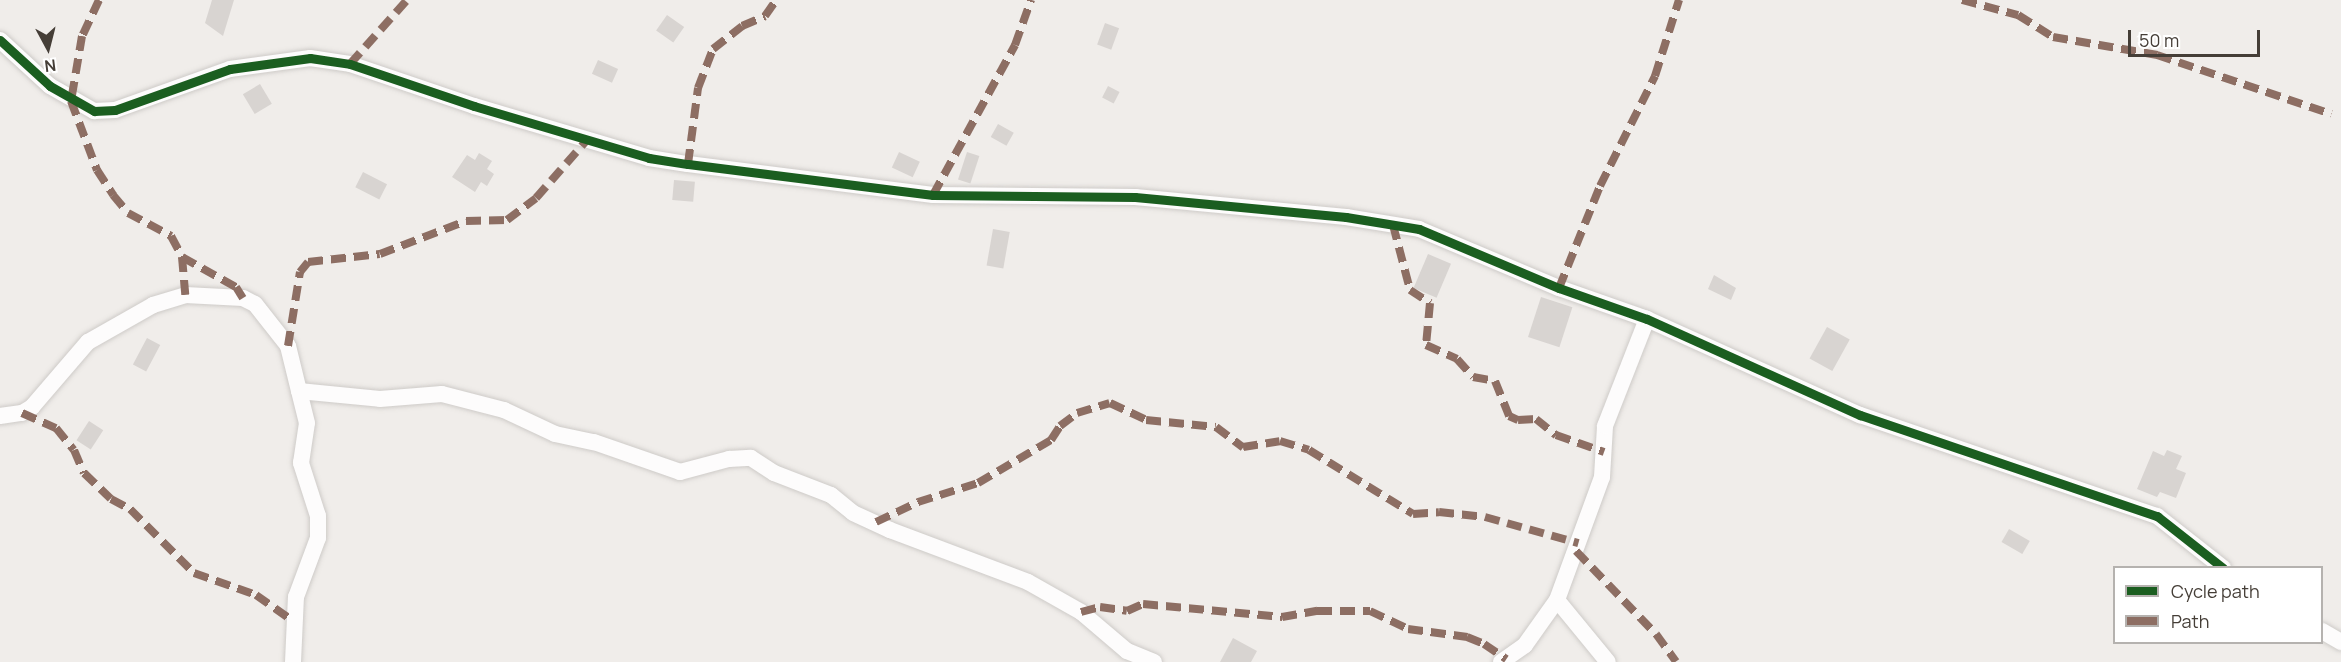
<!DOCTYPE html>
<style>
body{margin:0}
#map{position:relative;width:2341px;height:662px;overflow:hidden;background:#f0edea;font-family:Manrope,sans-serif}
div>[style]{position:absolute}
.building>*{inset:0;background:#d8d4d1;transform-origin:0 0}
.roads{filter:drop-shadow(0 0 2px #cecbc8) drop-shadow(0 0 2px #cecbc8)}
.minor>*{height:16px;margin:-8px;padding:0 8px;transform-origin:8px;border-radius:8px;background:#fdfcfc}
.quiet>*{height:8px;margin-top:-4px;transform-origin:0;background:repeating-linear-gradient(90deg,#8d6e63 0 15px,transparent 0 23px)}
.cycleway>*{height:9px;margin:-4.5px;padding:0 4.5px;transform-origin:4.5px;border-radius:4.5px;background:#1b5e20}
span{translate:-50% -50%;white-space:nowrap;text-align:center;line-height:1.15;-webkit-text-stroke:5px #fff;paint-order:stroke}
.legend{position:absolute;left:2113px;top:566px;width:210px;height:78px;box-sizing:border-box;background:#fff;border:2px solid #b5b2af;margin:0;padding:8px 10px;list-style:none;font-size:18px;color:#453e37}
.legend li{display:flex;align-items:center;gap:12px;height:30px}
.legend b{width:30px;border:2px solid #b5b2af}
.north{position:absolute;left:18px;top:18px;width:60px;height:60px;-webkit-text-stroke:4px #fff;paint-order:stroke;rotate:173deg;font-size:16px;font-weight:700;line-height:24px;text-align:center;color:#453e37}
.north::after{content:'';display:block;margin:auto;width:21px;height:27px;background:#453e37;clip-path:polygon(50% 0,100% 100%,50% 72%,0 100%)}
.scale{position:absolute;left:2128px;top:30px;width:132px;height:27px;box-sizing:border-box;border:3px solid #453e37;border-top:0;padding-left:8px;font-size:18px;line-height:21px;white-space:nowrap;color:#453e37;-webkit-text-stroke:4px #fff;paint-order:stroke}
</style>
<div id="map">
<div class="building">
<div style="clip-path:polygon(212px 0,234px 0,223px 36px,205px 23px)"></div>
<div style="left:667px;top:15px;width:21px;height:19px;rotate:35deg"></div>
<div style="left:1105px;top:23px;width:15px;height:23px;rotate:20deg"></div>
<div style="left:598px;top:60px;width:22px;height:15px;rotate:24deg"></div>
<div style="left:260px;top:84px;width:23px;height:20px;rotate:59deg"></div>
<div style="left:1108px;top:86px;width:13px;height:13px;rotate:27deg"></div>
<div style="left:998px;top:124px;width:18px;height:15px;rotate:29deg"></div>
<div style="left:899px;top:152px;width:23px;height:17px;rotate:25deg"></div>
<div style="left:967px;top:152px;width:13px;height:29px;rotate:18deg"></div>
<div style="clip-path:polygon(479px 153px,492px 161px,487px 169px,494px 174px,487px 186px,481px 182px,475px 192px,452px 177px,467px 155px,475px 160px)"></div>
<div style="left:363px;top:172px;width:27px;height:17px;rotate:27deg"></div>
<div style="left:674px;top:180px;width:21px;height:20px;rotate:5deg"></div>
<div style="left:993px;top:229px;width:17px;height:37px;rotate:10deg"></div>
<div style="left:1428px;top:254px;width:25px;height:37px;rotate:23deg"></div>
<div style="clip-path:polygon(1714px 275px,1736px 288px,1731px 300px,1708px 289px)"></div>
<div style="left:1541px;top:297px;width:33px;height:42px;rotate:18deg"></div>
<div style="left:1827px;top:327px;width:26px;height:36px;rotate:29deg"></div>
<div style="left:147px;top:338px;width:15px;height:30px;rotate:28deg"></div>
<div style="left:89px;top:421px;width:17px;height:23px;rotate:33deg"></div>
<div style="clip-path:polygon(2167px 450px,2182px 456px,2176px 469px,2186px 473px,2176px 498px,2160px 492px,2157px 497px,2137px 489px,2153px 451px,2164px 456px)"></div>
<div style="left:2009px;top:529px;width:24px;height:15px;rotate:30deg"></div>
<div style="clip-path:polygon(1233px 638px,1257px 651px,1251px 662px,1220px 662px)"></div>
</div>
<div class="roads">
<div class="minor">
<div style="left:0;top:40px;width:68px;rotate:42.6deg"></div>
<div style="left:50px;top:86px;width:51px;rotate:29.6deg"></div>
<div style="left:94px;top:111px;width:21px;rotate:-3deg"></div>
<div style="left:115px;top:110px;width:122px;rotate:-19.6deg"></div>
<div style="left:230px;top:69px;width:81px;rotate:-7.8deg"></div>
<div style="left:310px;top:58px;width:40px;rotate:8.5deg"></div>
<div style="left:350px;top:64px;width:131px;rotate:18.7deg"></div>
<div style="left:474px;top:106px;width:183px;rotate:16.5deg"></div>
<div style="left:649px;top:158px;width:39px;rotate:9deg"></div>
<div style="left:688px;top:164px;width:247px;rotate:7.2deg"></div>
<div style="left:933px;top:195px;width:202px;rotate:0.6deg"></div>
<div style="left:1135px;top:197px;width:212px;rotate:5.4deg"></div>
<div style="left:1346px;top:217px;width:74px;rotate:9.3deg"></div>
<div style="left:1419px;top:229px;width:152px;rotate:22.9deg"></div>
<div style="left:1559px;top:288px;width:93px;rotate:19.4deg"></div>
<div style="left:1647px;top:319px;width:234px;rotate:24.3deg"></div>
<div style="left:1860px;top:415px;width:314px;rotate:18.8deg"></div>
<div style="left:2157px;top:516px;width:84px;rotate:38.2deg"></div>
<div style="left:0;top:416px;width:22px;rotate:-8deg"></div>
<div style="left:22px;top:413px;width:12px;rotate:-31deg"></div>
<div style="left:32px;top:407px;width:86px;rotate:-49.3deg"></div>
<div style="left:88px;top:342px;width:75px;rotate:-29.6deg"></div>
<div style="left:153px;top:305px;width:34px;rotate:-17deg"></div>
<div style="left:185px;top:295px;width:58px;rotate:3deg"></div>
<div style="left:243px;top:298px;width:13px;rotate:27deg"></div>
<div style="left:255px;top:304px;width:53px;rotate:51.8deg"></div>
<div style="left:288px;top:346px;width:46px;rotate:76.3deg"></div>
<div style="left:299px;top:391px;width:81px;rotate:5.6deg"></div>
<div style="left:380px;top:399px;width:62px;rotate:-4.6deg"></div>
<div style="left:442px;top:394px;width:64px;rotate:14.5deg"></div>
<div style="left:504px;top:410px;width:56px;rotate:25.2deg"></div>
<div style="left:555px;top:434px;width:40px;rotate:12deg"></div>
<div style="left:594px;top:442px;width:91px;rotate:19.2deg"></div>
<div style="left:680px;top:472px;width:51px;rotate:-14.9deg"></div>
<div style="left:729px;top:459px;width:22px;rotate:-3deg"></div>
<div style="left:751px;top:458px;width:27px;rotate:33deg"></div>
<div style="left:774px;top:473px;width:61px;rotate:21.1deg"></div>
<div style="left:831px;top:495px;width:28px;rotate:39deg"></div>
<div style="left:853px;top:513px;width:41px;rotate:24.7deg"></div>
<div style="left:890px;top:530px;width:147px;rotate:20.6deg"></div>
<div style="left:1028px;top:582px;width:61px;rotate:29.5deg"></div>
<div style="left:1081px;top:612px;width:60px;rotate:40.3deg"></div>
<div style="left:1127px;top:651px;width:29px;rotate:22deg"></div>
<div style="left:1557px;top:600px;width:80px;rotate:50.6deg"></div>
<div style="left:2322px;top:631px;width:22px;rotate:30deg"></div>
<div style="left:293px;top:662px;width:65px;rotate:-87.4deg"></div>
<div style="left:296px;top:597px;width:63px;rotate:-69.6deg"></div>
<div style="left:318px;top:538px;width:22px;rotate:-90deg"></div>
<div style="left:318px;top:516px;width:56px;rotate:-107.8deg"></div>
<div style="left:301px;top:463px;width:40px;rotate:-81.5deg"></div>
<div style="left:307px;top:423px;width:33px;rotate:-104deg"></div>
<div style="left:1501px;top:662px;width:29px;rotate:-35deg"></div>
<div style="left:1525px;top:645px;width:55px;rotate:-54.6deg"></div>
<div style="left:1557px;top:600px;width:131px;rotate:-69.9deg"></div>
<div style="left:1602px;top:477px;width:51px;rotate:-86.6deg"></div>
<div style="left:1605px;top:426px;width:115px;rotate:-68.6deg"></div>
</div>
</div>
<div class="quiet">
<div style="left:99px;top:0;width:40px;rotate:115deg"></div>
<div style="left:82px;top:36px;width:66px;rotate:99.6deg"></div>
<div style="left:71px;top:101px;width:74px;rotate:69.4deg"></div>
<div style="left:97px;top:170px;width:30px;rotate:57deg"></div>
<div style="left:113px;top:195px;width:23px;rotate:50deg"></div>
<div style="left:128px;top:213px;width:49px;rotate:28.1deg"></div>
<div style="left:171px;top:236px;width:24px;rotate:62deg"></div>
<div style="left:182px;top:257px;width:38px;rotate:85deg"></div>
<div style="left:1962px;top:0;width:58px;rotate:15deg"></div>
<div style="left:2018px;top:15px;width:41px;rotate:32.2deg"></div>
<div style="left:2053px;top:37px;width:106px;rotate:9.8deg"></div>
<div style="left:2157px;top:55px;width:184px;rotate:18.7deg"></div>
<div style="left:350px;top:64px;width:86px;rotate:-48.3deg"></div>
<div style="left:688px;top:164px;width:77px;rotate:-82.5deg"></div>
<div style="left:698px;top:88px;width:42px;rotate:-69deg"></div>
<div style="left:713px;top:49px;width:37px;rotate:-38deg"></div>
<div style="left:742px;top:26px;width:25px;rotate:-23deg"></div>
<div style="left:765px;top:16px;width:19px;rotate:-55deg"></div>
<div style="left:933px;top:195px;width:171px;rotate:-61.3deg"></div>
<div style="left:1015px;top:45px;width:48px;rotate:-70.4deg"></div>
<div style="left:1393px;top:225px;width:67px;rotate:75.3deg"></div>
<div style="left:1410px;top:290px;width:24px;rotate:33deg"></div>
<div style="left:1430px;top:303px;width:42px;rotate:95.4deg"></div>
<div style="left:1426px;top:345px;width:34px;rotate:24deg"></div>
<div style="left:1457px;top:359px;width:24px;rotate:48deg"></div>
<div style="left:1473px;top:377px;width:22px;rotate:10deg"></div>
<div style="left:1495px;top:381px;width:38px;rotate:68deg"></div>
<div style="left:1509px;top:416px;width:10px;rotate:24deg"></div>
<div style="left:1518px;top:420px;width:18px;rotate:-3deg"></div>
<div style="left:1536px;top:419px;width:26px;rotate:39deg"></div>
<div style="left:1556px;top:435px;width:51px;rotate:19.5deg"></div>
<div style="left:182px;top:257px;width:62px;rotate:29.1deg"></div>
<div style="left:236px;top:287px;width:13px;rotate:58deg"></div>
<div style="left:1559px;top:288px;width:110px;rotate:-68.1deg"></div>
<div style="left:1600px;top:186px;width:123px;rotate:-63.4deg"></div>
<div style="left:1655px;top:76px;width:80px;rotate:-72.5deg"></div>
<div style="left:288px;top:346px;width:75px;rotate:-80.8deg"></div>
<div style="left:300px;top:272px;width:13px;rotate:-51deg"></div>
<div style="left:308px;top:262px;width:72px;rotate:-6.3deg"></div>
<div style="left:380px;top:254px;width:92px;rotate:-21deg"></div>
<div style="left:466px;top:221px;width:41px;rotate:-1.4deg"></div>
<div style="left:507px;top:220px;width:36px;rotate:-37deg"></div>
<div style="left:536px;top:198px;width:77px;rotate:-48.7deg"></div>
<div style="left:22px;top:413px;width:37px;rotate:24deg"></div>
<div style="left:56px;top:428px;width:28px;rotate:51deg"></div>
<div style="left:74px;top:450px;width:25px;rotate:67deg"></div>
<div style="left:84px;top:473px;width:37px;rotate:44deg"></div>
<div style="left:111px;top:499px;width:21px;rotate:28deg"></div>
<div style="left:130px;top:509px;width:91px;rotate:45deg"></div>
<div style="left:194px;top:573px;width:66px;rotate:19.5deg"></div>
<div style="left:256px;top:595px;width:45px;rotate:35.1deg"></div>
<div style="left:876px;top:522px;width:47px;rotate:-25.5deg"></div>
<div style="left:918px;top:502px;width:63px;rotate:-17.6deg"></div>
<div style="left:978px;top:483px;width:85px;rotate:-30.5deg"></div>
<div style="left:1051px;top:440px;width:17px;rotate:-57deg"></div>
<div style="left:1060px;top:426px;width:21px;rotate:-37deg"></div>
<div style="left:1077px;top:413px;width:34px;rotate:-17deg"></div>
<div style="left:1110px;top:403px;width:40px;rotate:25deg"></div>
<div style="left:1146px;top:420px;width:70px;rotate:5.7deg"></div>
<div style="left:1216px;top:427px;width:34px;rotate:37deg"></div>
<div style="left:1243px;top:447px;width:37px;rotate:-9deg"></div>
<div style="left:1280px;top:441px;width:30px;rotate:17deg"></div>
<div style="left:1309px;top:450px;width:122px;rotate:31.6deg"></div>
<div style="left:1413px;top:514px;width:26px;rotate:-4deg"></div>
<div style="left:1439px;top:512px;width:46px;rotate:6.2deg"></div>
<div style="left:1485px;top:517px;width:97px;rotate:15.6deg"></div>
<div style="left:1576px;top:551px;width:115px;rotate:46.1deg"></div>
<div style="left:1656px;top:634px;width:34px;rotate:54deg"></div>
<div style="left:1081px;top:612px;width:20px;rotate:-15deg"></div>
<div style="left:1100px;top:607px;width:27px;rotate:8deg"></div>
<div style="left:1127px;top:611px;width:17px;rotate:-24deg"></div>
<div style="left:1143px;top:604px;width:140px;rotate:5.3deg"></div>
<div style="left:1282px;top:617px;width:36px;rotate:-10deg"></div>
<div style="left:1317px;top:611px;width:53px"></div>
<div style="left:1370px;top:611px;width:42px;rotate:25.3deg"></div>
<div style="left:1408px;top:629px;width:60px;rotate:7.7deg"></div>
<div style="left:1467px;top:637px;width:18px;rotate:22deg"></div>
<div style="left:1484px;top:644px;width:27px;rotate:34deg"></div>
</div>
<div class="cycleway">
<div style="left:0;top:40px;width:68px;rotate:42.6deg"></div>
<div style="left:50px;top:86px;width:51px;rotate:29.6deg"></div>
<div style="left:94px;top:111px;width:21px;rotate:-3deg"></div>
<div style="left:115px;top:110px;width:122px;rotate:-19.6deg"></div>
<div style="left:230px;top:69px;width:81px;rotate:-7.8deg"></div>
<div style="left:310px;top:58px;width:40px;rotate:8.5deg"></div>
<div style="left:350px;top:64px;width:131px;rotate:18.7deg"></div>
<div style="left:474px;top:106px;width:183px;rotate:16.5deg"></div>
<div style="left:649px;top:158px;width:39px;rotate:9deg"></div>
<div style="left:688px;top:164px;width:247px;rotate:7.2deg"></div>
<div style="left:933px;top:195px;width:202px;rotate:0.6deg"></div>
<div style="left:1135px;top:197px;width:212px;rotate:5.4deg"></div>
<div style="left:1346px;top:217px;width:74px;rotate:9.3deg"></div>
<div style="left:1419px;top:229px;width:152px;rotate:22.9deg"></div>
<div style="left:1559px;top:288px;width:93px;rotate:19.4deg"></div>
<div style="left:1647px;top:319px;width:234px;rotate:24.3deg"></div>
<div style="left:1860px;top:415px;width:314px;rotate:18.8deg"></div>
<div style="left:2157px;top:516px;width:84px;rotate:38.2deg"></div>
</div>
<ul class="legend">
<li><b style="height:8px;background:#1b5e20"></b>Cycle path</li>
<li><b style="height:8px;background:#8d6e63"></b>Path</li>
</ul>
<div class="north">N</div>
<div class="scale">50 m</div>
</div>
